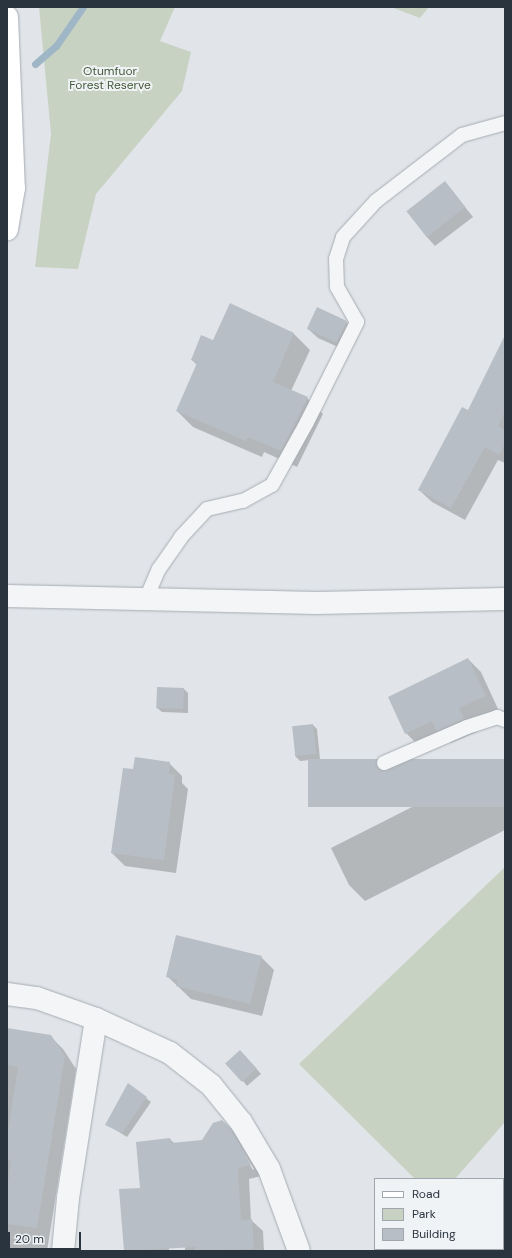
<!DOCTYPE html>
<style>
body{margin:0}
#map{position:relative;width:512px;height:1258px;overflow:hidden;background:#e1e5e9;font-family:"DM Sans",sans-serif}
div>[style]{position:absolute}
.green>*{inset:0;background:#c8d2c2}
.shadow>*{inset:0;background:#0003}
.stream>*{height:7px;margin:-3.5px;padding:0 3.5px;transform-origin:3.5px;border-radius:3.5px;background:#9eb6c6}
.building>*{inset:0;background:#b8bec5;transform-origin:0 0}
.roads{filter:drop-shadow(0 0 1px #a6acb3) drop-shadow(0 0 1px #a6acb3)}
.service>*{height:14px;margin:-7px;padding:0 7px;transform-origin:7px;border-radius:7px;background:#f3f5f7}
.minor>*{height:22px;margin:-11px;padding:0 11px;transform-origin:11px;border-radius:11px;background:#f3f5f7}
.secondary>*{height:22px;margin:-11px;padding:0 11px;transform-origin:11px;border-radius:11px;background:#fff}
span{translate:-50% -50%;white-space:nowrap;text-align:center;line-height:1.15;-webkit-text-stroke:4px #f0f3f6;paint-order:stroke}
.park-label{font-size:12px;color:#425a38}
.frame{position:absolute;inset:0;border:8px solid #2a343f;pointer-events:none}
.legend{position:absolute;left:374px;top:1178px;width:130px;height:72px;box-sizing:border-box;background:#f0f3f6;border:1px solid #a1a7ad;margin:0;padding:5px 7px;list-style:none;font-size:12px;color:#2a343f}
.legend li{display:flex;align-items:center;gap:8px;height:20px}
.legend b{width:20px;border:1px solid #a1a7ad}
.scale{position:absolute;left:8px;top:1232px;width:73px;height:18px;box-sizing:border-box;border:2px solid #2a343f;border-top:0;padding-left:5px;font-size:12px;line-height:14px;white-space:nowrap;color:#2a343f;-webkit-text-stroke:3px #f0f3f6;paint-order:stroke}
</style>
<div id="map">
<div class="green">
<div style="clip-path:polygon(39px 7px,175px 7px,160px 41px,191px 52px,182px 91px,96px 194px,78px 269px,35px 267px,51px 134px)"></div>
<div style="clip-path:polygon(391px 7px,429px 7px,420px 18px)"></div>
<div style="clip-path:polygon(505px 867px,505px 1122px,455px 1179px,415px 1179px,299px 1064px)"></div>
</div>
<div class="shadow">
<div style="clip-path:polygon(445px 182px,473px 217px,435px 246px,426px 236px)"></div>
<div style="clip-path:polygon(230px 304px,294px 334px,310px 350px,291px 391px,307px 398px,323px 414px,297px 467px,264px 452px,262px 457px,193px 427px,177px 411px,197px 365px,192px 360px,214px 342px)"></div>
<div style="clip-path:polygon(346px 322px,355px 331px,347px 351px,318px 338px,308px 329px)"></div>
<div style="clip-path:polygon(505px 337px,505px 463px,498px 460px,465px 520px,432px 502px,419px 490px,469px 412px)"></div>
<div style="clip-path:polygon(468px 659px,481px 672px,498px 709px,472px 721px,477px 732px,451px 743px,443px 735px,419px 746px,406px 733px)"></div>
<div style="clip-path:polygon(184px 689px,188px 693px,188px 713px,162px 712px,157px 708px)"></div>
<div style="clip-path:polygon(313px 725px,317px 729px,320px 759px,300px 761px,295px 756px)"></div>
<div style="clip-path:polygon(505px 760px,505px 830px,365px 901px,349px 885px,331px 848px)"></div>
<div style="clip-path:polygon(169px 763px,182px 776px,182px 783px,188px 789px,176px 873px,125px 866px,112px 853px,133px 770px)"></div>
<div style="clip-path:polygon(261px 957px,274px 970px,262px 1016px,191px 999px,167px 976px)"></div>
<div style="clip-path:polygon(7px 1029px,50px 1036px,63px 1049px,76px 1069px,47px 1251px,7px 1251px)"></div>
<div style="clip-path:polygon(245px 1056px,261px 1074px,247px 1086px,243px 1081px)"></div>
<div style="clip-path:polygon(129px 1085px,151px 1102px,127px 1137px,106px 1124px)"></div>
<div style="clip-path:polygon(evenodd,224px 1122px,235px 1133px,261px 1176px,249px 1179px,251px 1220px,263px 1231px,264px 1251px,185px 1251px,185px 1241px,169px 1241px,169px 1251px,125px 1251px,120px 1190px,141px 1189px,170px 1139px,175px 1144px,203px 1141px,224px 1122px,230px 1132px,232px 1132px,254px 1169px,253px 1170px,230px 1132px)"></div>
</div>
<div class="stream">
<div style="left:35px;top:64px;width:28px;rotate:-41deg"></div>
<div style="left:56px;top:46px;width:47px;rotate:-55.3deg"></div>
</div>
<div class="building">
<div style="left:445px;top:181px;width:33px;height:49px;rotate:52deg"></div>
<div style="clip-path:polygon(230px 303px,294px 333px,273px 382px,308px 397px,281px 451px,248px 437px,246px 441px,176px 411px,197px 363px,191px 360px,201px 335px,213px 340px)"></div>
<div style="left:317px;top:307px;width:33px;height:24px;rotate:25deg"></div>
<div style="clip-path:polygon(505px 335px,505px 411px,498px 426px,505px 430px,505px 443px,499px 455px,485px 447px,451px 508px,418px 490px,462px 407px,468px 410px)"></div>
<div style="clip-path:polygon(468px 658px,486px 696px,459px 708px,464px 719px,437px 731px,432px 721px,405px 734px,388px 697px)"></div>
<div style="left:157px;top:687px;width:27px;height:21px;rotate:2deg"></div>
<div style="left:313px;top:724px;width:30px;height:21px;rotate:84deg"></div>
<div style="clip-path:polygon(135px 757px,170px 762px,169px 774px,175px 775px,164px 860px,111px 853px,123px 768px,133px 769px)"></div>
<div style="left:505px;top:759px;width:48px;height:197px;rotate:90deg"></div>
<div style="clip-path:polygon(176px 935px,262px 956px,250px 1004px,176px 986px,178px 980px,166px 977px)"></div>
<div style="clip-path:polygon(7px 1028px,51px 1035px,65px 1056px,37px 1228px,7px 1224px,7px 1188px,11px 1160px,7px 1159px,7px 1137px,18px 1067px,7px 1065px)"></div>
<div style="left:240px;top:1050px;width:25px;height:20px;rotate:48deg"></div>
<div style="clip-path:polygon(128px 1083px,147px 1097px,122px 1133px,105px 1125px)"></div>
<div style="clip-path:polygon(222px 1120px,231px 1129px,251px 1165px,238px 1168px,241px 1220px,252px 1219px,254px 1249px,195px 1251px,195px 1247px,124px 1251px,119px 1189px,140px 1188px,136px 1142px,170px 1138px,171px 1143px,202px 1140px,213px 1123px)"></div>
</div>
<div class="roads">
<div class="service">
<div style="left:146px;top:599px;width:33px;rotate:-67deg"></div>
<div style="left:159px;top:569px;width:39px;rotate:-55deg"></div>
<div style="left:181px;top:537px;width:38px;rotate:-47deg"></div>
<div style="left:207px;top:509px;width:37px;rotate:-13deg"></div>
<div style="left:243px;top:501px;width:33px;rotate:-29deg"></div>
<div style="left:272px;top:485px;width:72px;rotate:-60.9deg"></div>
<div style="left:307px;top:422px;width:112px;rotate:-63.4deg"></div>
<div style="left:357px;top:322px;width:40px;rotate:-119.7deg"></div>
<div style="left:337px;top:287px;width:28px;rotate:-92deg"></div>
<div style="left:336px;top:259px;width:23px;rotate:-72deg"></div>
<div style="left:343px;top:237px;width:49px;rotate:-47.5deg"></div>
<div style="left:376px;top:201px;width:108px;rotate:-37.5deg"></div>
<div style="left:462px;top:135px;width:45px;rotate:-15.6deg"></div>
<div style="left:384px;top:763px;width:90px;rotate:-23.4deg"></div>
<div style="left:467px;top:727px;width:32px;rotate:-18deg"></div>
<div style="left:497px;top:717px;width:9px;rotate:21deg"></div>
</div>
<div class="minor">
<div style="left:7px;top:596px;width:310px;rotate:1.3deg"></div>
<div style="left:317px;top:603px;width:188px;rotate:-1.2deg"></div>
<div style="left:7px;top:994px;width:30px;rotate:8deg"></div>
<div style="left:37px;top:998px;width:63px;rotate:19.6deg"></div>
<div style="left:96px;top:1019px;width:81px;rotate:24.7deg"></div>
<div style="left:170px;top:1053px;width:52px;rotate:38deg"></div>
<div style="left:211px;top:1085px;width:48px;rotate:51deg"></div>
<div style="left:241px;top:1122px;width:55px;rotate:59.2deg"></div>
<div style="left:269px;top:1169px;width:87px;rotate:69.9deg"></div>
<div style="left:63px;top:1251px;width:53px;rotate:-84.6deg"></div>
<div style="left:68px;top:1198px;width:181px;rotate:-81.1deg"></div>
</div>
<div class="secondary">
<div style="left:7px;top:17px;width:171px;rotate:87.7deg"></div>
<div style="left:14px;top:188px;width:42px;rotate:99.7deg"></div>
</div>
</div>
<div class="park-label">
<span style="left:110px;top:79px">Otumfuor<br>Forest Reserve</span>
</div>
<div class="frame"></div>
<ul class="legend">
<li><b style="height:5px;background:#fff"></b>Road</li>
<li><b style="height:11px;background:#c8d2c2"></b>Park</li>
<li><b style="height:11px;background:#b8bec5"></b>Building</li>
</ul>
<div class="scale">20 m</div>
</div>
